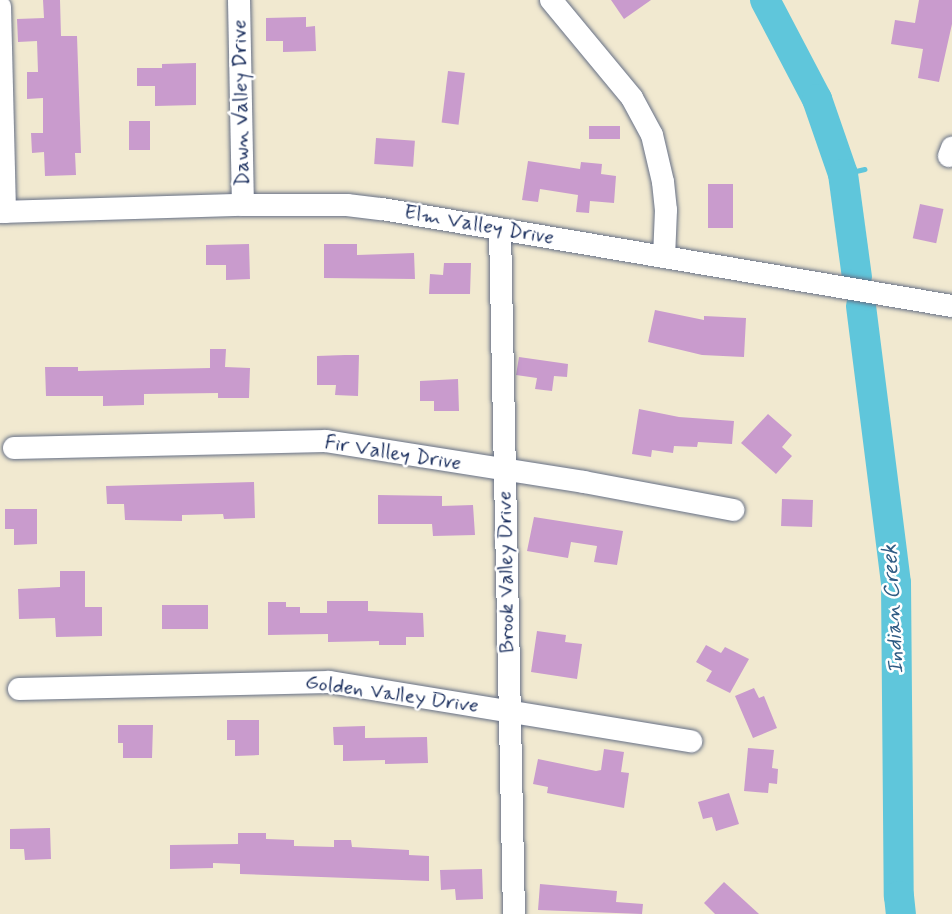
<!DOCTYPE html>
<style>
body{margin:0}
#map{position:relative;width:952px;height:914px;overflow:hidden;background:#f1e9d0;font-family:Mynerve,sans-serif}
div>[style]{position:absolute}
.stream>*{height:5px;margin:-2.5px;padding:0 2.5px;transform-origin:2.5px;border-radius:2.5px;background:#5fc6db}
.river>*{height:30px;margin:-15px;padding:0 15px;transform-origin:15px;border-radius:15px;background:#5fc6db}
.building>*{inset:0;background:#c99bcd;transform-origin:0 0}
.roads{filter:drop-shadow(0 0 2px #667086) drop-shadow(0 0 2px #667086)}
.minor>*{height:22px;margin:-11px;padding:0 11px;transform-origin:11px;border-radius:11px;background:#fff}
span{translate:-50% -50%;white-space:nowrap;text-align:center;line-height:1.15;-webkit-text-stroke:5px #fff;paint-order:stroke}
.street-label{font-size:21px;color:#1b2f5e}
.water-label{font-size:22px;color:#2f5c84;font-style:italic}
</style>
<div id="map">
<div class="stream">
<div style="left:843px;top:174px;width:22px;rotate:-13deg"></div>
</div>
<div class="river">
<div style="left:765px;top:0;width:112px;rotate:62.3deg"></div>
<div style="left:817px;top:99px;width:79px;rotate:70.9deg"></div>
<div style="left:843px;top:174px;width:104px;rotate:82.3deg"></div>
<div style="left:861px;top:306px;width:279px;rotate:82.8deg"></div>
<div style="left:896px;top:583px;width:313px;rotate:89.5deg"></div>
<div style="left:899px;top:896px;width:18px;rotate:84deg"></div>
</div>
<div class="building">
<div style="clip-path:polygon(43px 0,60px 0,61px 36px,77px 36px,81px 153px,75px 153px,76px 175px,45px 176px,44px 152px,32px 153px,31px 133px,43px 133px,43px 98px,27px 99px,27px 72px,38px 72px,37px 41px,18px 42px,17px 19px,44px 18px)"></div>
<div style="clip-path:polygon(611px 0,651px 0,624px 19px)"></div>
<div style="clip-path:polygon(919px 0,952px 0,952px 24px,939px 82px,918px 78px,923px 49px,891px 44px,895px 20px,915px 23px)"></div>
<div style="clip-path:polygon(306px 17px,306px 27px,315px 26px,316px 51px,283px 52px,283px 41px,266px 41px,266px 18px)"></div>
<div style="clip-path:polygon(196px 63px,196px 105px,155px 106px,155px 86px,137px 86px,137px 68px,162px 68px,162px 64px)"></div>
<div style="left:448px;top:71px;width:17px;height:52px;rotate:7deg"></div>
<div style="left:129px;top:121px;width:21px;height:29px"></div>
<div style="left:620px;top:126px;width:13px;height:31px;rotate:90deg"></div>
<div style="left:376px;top:138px;width:39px;height:26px;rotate:4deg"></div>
<div style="clip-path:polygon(528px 161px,580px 169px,581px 162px,602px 164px,601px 174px,616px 176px,614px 203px,590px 201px,589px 213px,576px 212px,578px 195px,540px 189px,538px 202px,522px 200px)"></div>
<div style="left:708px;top:184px;width:25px;height:44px"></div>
<div style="left:920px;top:204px;width:24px;height:35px;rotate:12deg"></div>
<div style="clip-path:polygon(249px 244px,250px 279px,226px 280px,226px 265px,206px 265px,206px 245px)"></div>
<div style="clip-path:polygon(324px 244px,357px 244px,357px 255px,414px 253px,415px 279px,324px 278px)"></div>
<div style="clip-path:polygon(444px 263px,471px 263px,470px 294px,429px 294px,430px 274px,443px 275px)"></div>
<div style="clip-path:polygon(655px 310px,704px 320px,704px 316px,746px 318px,744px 357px,702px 355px,648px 342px)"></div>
<div style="clip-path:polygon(210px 349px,226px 349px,225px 367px,250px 368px,249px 398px,218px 398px,218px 393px,144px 394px,144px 405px,103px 406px,103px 396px,46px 396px,45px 367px,78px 367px,78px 371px,210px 368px)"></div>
<div style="clip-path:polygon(345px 355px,359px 355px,358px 396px,335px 395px,336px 385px,317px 385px,317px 356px)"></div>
<div style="clip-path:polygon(519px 357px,568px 364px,567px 377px,554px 376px,552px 391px,535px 389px,537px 378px,516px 375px)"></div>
<div style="clip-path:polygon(458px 379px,459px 411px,434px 411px,434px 401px,420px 401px,420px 381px)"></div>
<div style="clip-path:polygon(639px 409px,679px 417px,734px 421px,732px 444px,698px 442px,697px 447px,674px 446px,673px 453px,652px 450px,651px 457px,632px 454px)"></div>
<div style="clip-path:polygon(768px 414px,792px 435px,782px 447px,792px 456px,776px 474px,741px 443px)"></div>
<div style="clip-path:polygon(254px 482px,255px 518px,224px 519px,223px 514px,182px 515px,182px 521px,125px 520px,124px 504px,107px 504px,106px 486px)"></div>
<div style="clip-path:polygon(378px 495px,442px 496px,442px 506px,473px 505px,475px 535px,433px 536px,432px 524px,378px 524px)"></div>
<div style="left:782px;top:499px;width:31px;height:27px;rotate:2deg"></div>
<div style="clip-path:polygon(5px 509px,37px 509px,37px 544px,14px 545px,14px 529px,5px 529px)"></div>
<div style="clip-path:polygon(534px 517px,623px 531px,617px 565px,594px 562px,597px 546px,571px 542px,568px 558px,527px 551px)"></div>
<div style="clip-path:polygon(60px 571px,85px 571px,85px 607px,102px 607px,102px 636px,56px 637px,55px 618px,19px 619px,18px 589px,60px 587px)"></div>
<div style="clip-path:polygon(327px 601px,368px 601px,368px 611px,423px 613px,424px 637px,406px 637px,406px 645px,379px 645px,379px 641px,328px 642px,328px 634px,268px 635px,268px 602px,286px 602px,286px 607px,300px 607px,300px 613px,327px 613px)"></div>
<div style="left:208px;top:605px;width:24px;height:46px;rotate:90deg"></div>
<div style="clip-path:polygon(537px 631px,566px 635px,565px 642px,582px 644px,577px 679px,531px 672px)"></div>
<div style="clip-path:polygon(706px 645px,721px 653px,725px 647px,749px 659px,730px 693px,706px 681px,712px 671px,696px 662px)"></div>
<div style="clip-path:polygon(754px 688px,759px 698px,764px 696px,777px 728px,753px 738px,735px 696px)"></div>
<div style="clip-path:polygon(227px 720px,259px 720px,259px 755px,235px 756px,235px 740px,227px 740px)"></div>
<div style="clip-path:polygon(118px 725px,153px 725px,152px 758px,123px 758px,123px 743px,118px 743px)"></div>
<div style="clip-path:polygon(365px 726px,365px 738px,427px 737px,428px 763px,385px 764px,385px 760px,343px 761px,343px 745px,334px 745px,333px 727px)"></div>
<div style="clip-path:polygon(748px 748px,774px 750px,772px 768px,778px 769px,777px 784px,769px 783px,768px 793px,744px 791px)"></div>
<div style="clip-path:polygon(604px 749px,624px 752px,621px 772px,629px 773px,624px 808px,547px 793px,548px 787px,533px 784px,538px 759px,596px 771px,601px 770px)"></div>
<div style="clip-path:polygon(729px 793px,739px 824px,716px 831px,712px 817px,703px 819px,698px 802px)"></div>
<div style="clip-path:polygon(50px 828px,51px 859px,25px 860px,24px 849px,10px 849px,10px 829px)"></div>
<div style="clip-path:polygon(238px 833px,266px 833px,266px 839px,294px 840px,294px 846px,334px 847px,334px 840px,351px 840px,352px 847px,409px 850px,409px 855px,429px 856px,429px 881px,240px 874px,240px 864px,213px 863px,213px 868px,170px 869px,170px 845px,238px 844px)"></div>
<div style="clip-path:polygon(482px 869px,483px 899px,456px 900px,455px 889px,441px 890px,440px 870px)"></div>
<div style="clip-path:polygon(724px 882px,759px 914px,715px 914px,704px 903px)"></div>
<div style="clip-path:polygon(540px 884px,617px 891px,616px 902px,643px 904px,642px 914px,538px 910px)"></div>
</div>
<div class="roads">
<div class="minor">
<div style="left:239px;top:0;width:205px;rotate:88.9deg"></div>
<div style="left:551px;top:0;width:127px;rotate:50.4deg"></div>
<div style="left:632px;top:98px;width:42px;rotate:61.6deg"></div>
<div style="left:652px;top:135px;width:48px;rotate:76.8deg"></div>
<div style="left:663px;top:182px;width:28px;rotate:84deg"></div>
<div style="left:666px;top:210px;width:47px;rotate:92.4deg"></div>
<div style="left:0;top:7px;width:205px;rotate:88.6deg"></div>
<div style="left:949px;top:156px;width:9px;rotate:-69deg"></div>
<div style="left:0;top:212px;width:243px;rotate:-1.7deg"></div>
<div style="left:243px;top:205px;width:104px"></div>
<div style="left:347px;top:205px;width:35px;rotate:7deg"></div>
<div style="left:382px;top:209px;width:578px;rotate:9.66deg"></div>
<div style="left:500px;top:230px;width:684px;rotate:88.83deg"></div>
<div style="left:14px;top:448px;width:312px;rotate:-1.3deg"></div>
<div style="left:326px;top:441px;width:261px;rotate:9deg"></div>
<div style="left:584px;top:482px;width:152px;rotate:10.6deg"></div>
<div style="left:19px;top:689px;width:310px;rotate:-1.3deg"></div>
<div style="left:329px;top:682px;width:367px;rotate:9.3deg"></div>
</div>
</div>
<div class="street-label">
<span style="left:241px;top:103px;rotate:-91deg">Dawn Valley Drive</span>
<span style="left:479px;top:225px;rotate:10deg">Elm Valley Drive</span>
<span style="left:393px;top:453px;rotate:9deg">Fir Valley Drive</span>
<span style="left:506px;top:572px;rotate:-91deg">Brook Valley Drive</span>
<span style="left:392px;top:694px;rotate:8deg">Golden Valley Drive</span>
</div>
<div class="water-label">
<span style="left:894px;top:609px;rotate:-93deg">Indian Creek</span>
</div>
</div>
